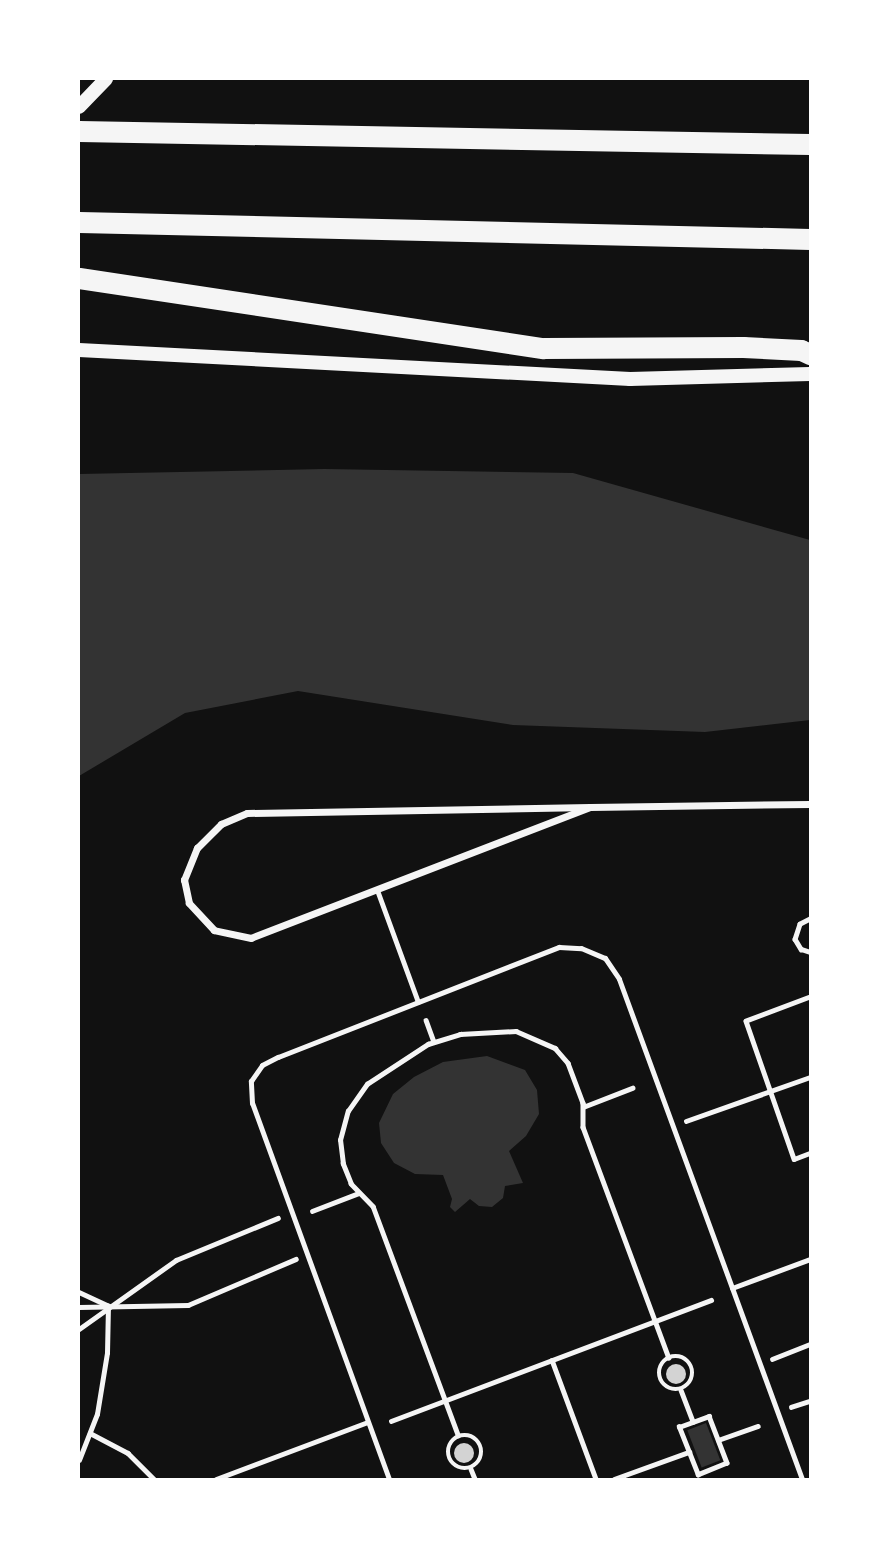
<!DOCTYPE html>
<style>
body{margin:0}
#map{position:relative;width:889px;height:1558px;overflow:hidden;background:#111;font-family:Rubik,sans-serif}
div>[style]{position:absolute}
.water>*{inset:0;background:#333;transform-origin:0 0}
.building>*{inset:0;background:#d3d3d3}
.round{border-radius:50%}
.path>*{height:4.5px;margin:-2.25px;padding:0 2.25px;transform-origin:2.25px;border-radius:2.25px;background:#f5f5f5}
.path>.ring{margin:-2.25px;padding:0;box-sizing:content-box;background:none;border:4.5px solid #f5f5f5;border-radius:50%}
.service>*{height:5px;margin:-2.5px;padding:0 2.5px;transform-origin:2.5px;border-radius:2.5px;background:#f5f5f5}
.minor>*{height:7px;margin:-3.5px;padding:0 3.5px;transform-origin:3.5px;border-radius:3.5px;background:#f5f5f5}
.secondary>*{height:14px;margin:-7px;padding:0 7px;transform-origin:7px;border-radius:7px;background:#f5f5f5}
.motorway>*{height:21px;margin:-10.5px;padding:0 10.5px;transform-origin:10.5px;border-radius:10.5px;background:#f5f5f5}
span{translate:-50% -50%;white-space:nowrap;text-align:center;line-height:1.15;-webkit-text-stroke:5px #fff;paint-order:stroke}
.frame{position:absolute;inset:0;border:80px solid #fff;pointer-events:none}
</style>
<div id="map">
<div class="water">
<div style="clip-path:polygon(324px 469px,573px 473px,810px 540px,810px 720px,705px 732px,513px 725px,298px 691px,185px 713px,79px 776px,79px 474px)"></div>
<div style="clip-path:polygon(487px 1056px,525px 1070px,537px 1090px,539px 1114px,526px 1136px,509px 1151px,523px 1183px,505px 1186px,503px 1198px,492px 1207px,479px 1206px,470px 1199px,455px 1212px,450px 1207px,452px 1199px,443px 1175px,415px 1174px,394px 1163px,381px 1143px,379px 1123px,393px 1094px,414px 1077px,443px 1062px)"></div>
<div style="left:706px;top:1423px;width:40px;height:20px;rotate:69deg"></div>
</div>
<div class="building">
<div class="round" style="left:666px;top:1364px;width:20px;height:20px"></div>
<div class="round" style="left:454px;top:1443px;width:20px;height:20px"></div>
</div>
<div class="path">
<div style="left:810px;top:919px;width:11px;rotate:153deg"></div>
<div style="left:800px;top:924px;width:16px;rotate:108deg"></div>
<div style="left:795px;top:939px;width:12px;rotate:59deg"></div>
<div style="left:801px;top:949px;width:9px;rotate:18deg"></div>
<div style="left:810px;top:997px;width:68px;rotate:159.4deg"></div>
<div style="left:746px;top:1021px;width:146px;rotate:70.8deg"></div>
<div style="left:794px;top:1159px;width:17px;rotate:-21deg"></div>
<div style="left:426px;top:1020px;width:23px;rotate:70deg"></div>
<div style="left:583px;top:1107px;width:53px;rotate:-21.2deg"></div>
<div style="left:686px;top:1121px;width:132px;rotate:-19.5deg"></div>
<div style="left:312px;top:1211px;width:50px;rotate:-21deg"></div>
<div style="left:79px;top:1292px;width:31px;rotate:25deg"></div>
<div style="left:79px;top:1307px;width:109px;rotate:-1.1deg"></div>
<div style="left:188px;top:1305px;width:117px;rotate:-23.1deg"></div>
<div style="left:79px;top:1329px;width:119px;rotate:-35.4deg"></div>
<div style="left:176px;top:1260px;width:110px;rotate:-22.4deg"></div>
<div class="ring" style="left:659px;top:1356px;width:29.5px;height:29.5px"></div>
<div style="left:772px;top:1359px;width:41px;rotate:-21.5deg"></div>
<div style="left:552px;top:1360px;width:127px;rotate:69.7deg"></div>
<div style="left:681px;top:1390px;width:34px;rotate:69deg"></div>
<div style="left:791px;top:1407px;width:20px;rotate:-18deg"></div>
<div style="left:709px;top:1416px;width:50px;rotate:69deg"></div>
<div style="left:727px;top:1463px;width:31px;rotate:158deg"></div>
<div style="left:698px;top:1475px;width:52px;rotate:-111.6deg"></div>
<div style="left:679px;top:1427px;width:32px;rotate:-20deg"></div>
<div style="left:391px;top:1421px;width:342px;rotate:-20.7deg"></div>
<div style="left:90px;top:1433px;width:43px;rotate:27.8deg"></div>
<div style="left:128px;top:1453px;width:37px;rotate:45deg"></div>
<div class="ring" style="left:448px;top:1435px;width:29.5px;height:29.5px"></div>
<div style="left:458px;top:1436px;width:244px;rotate:-110.4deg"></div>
<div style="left:373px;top:1207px;width:32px;rotate:-134deg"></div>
<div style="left:351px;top:1184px;width:22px;rotate:-112deg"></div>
<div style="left:343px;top:1164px;width:24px;rotate:-97deg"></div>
<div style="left:340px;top:1140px;width:30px;rotate:-75deg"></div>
<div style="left:348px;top:1111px;width:33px;rotate:-55deg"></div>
<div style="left:367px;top:1084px;width:73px;rotate:-33.3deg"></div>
<div style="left:428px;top:1044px;width:34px;rotate:-17deg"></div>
<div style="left:460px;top:1034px;width:56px;rotate:-3.1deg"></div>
<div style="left:516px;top:1031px;width:43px;rotate:23.6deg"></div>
<div style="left:555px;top:1048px;width:20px;rotate:49deg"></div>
<div style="left:568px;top:1063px;width:43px;rotate:69.4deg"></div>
<div style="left:583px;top:1103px;width:24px;rotate:90deg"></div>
<div style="left:583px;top:1127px;width:246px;rotate:69.6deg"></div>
<div style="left:718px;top:1440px;width:42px;rotate:-19.3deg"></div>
<div style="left:79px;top:1460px;width:49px;rotate:-68.6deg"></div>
<div style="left:97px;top:1414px;width:62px;rotate:-80.7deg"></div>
<div style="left:107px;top:1353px;width:47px;rotate:-88.8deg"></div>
<div style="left:471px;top:1469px;width:11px;rotate:68deg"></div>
<div style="left:614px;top:1479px;width:80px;rotate:-19.8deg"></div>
</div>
<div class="service">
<div style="left:377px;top:890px;width:119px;rotate:69.9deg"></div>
<div style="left:732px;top:1288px;width:83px;rotate:-20.4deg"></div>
<div style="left:216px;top:1479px;width:162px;rotate:-20.6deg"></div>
<div style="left:389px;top:1479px;width:400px;rotate:-110deg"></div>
<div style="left:252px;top:1103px;width:22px;rotate:-93deg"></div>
<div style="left:251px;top:1081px;width:19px;rotate:-55deg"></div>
<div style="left:262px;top:1065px;width:18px;rotate:-27deg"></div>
<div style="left:278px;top:1057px;width:302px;rotate:-21.4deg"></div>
<div style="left:559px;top:947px;width:22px;rotate:3deg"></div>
<div style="left:581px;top:948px;width:26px;rotate:23deg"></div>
<div style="left:605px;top:958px;width:25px;rotate:56deg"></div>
<div style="left:619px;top:979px;width:532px;rotate:69.9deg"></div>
</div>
<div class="minor">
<div style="left:590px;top:807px;width:363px;rotate:158.9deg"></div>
<div style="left:251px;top:938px;width:38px;rotate:-168deg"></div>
<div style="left:214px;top:930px;width:37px;rotate:-133deg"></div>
<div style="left:189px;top:903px;width:24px;rotate:-102deg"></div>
<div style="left:184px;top:880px;width:35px;rotate:-68deg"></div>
<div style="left:197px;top:848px;width:34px;rotate:-45deg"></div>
<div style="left:221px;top:824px;width:28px;rotate:-23deg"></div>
<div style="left:247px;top:813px;width:343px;rotate:-1deg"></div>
<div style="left:590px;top:807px;width:220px;rotate:-0.8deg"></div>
</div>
<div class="secondary">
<div style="left:79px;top:107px;width:39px;rotate:-46deg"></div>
<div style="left:79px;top:350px;width:552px;rotate:3.01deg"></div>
<div style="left:630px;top:379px;width:180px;rotate:-1.6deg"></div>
</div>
<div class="motorway">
<div style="left:79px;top:131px;width:731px;rotate:1.02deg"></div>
<div style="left:79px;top:222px;width:731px;rotate:1.33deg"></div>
<div style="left:79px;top:278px;width:470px;rotate:8.6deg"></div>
<div style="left:544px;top:348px;width:199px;rotate:-0.3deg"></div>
<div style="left:743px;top:347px;width:58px;rotate:3deg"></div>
<div style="left:801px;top:350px;width:10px;rotate:24deg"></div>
</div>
<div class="frame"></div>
</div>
